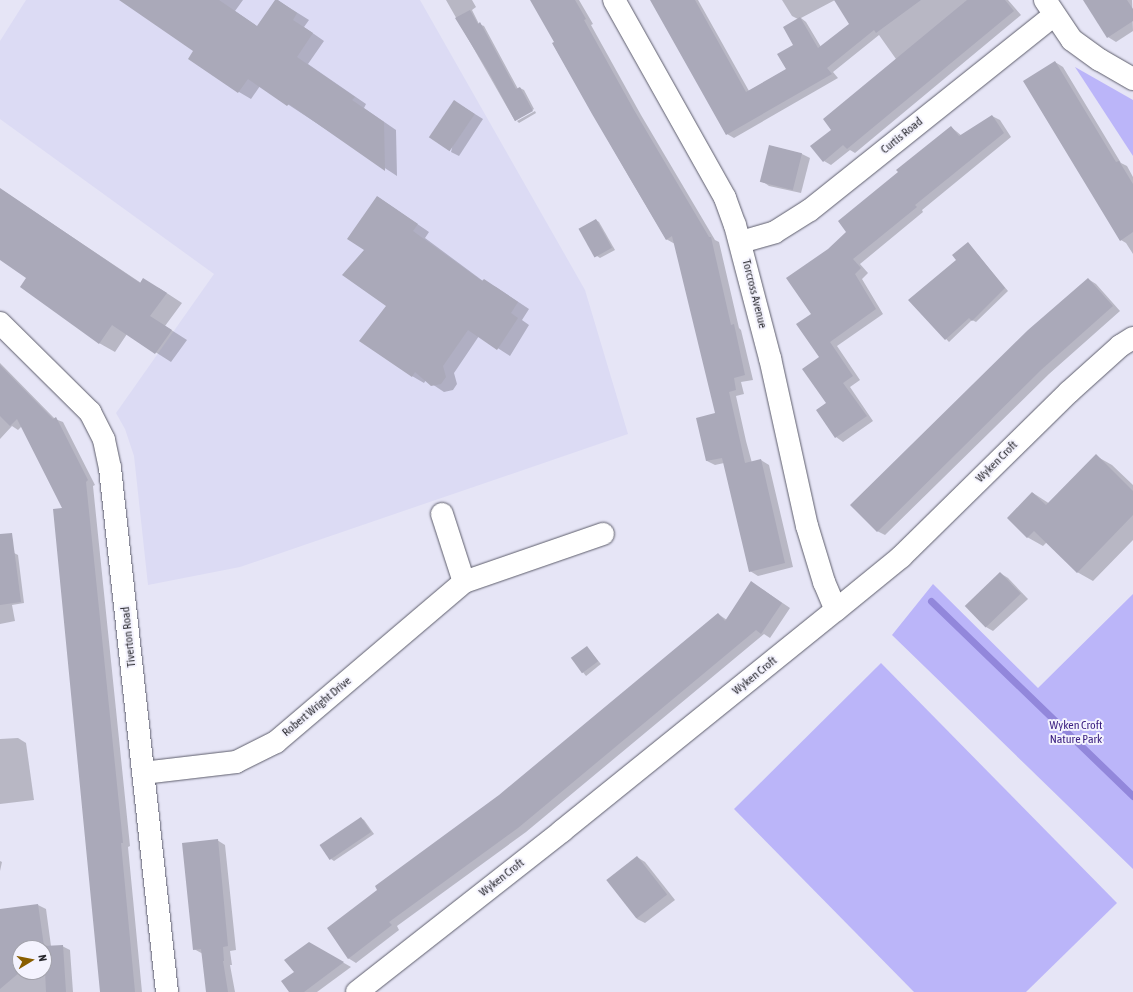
<!DOCTYPE html>
<style>
body{margin:0}
#map{position:relative;width:1133px;height:992px;overflow:hidden;background:#e6e5f6;font-family:"Asap Condensed",sans-serif}
div>[style]{position:absolute}
.built>*{inset:0;background:#dcdbf4}
.green>*{inset:0;background:#bbb5f9}
.shadow>*{inset:0;background:#0003;transform-origin:0 0}
.stream>*{height:7px;margin:-3.5px;padding:0 3.5px;transform-origin:3.5px;border-radius:3.5px;background:#9287db}
.building>*{inset:0;background:#aaa9b9;transform-origin:0 0}
.roads{filter:drop-shadow(0 0 1px #5d5d6b) drop-shadow(0 0 1px #5d5d6b)}
.street>*{height:22px;margin:-11px;padding:0 11px;transform-origin:11px;border-radius:11px;background:#fff}
.secondary>*{height:22px;margin:-11px;padding:0 11px;transform-origin:11px;border-radius:11px;background:#fff}
span{translate:-50% -50%;white-space:nowrap;text-align:center;line-height:1.15;-webkit-text-stroke:4px #f4f3fe;paint-order:stroke}
.street-label{font-size:12px;color:#28282e}
.park-label{font-size:12px;color:#3a1f80}
.north{position:absolute;left:12px;top:940px;width:40px;height:40px;box-sizing:border-box;background:#f4f3fe;border:1px solid #a2a2ab;border-radius:50%;rotate:80deg;font-size:11px;font-weight:700;line-height:16px;text-align:center;color:#28282e}
.north::after{content:'';display:block;margin:auto;width:14px;height:18px;background:#895e00;clip-path:polygon(50% 0,100% 100%,50% 72%,0 100%)}
</style>
<div id="map">
<div class="built">
<div style="clip-path:polygon(26px 0,420px 0,585px 290px,628px 434px,240px 567px,148px 585px,134px 456px,125px 429px,116px 413px,214px 274px,0 119px,0 41px)"></div>
</div>
<div class="green">
<div style="clip-path:polygon(1075px 67px,1133px 100px,1133px 156px)"></div>
<div style="clip-path:polygon(933px 584px,1038px 688px,1133px 594px,1133px 869px,892px 635px)"></div>
<div style="clip-path:polygon(881px 663px,1117px 903px,1026px 992px,914px 992px,734px 809px)"></div>
</div>
<div class="shadow">
<div style="clip-path:polygon(136px 0,243px 0,235px 11px,258px 27px,277px 0,309px 20px,304px 27px,324px 41px,308px 64px,366px 104px,364px 108px,396px 130px,397px 176px,260px 86px,251px 99px,239px 92px,190px 58px,195px 51px)"></div>
<div style="clip-path:polygon(446px 0,472px 0,476px 7px,472px 10px,479px 24px,484px 26px,518px 89px,520px 88px,524px 90px,534px 109px,515px 121px)"></div>
<div style="clip-path:polygon(531px 0,579px 0,593px 24px,591px 25px,641px 115px,715px 240px,719px 242px,739px 328px,741px 330px,753px 380px,741px 382px,744px 394px,736px 396px,746px 441px,752px 463px,761px 460px,769px 465px,793px 567px,758px 576px,750px 571px,724px 463px,715px 465px,707px 461px,716px 414px,675px 244px,666px 239px,628px 175px,553px 44px,556px 42px)"></div>
<div style="clip-path:polygon(652px 0,698px 0,749px 91px,787px 69px,794px 45px,798px 19px,792px 16px,782px 0,835px 0,801px 18px,806px 22px,821px 47px,850px 24px,835px 0,1008px 0,1021px 15px,855px 153px,850px 150px,831px 165px,824px 161px,833px 130px,896px 59px,879px 35px,833px 72px,838px 78px,734px 138px,727px 134px)"></div>
<div style="clip-path:polygon(1084px 0,1132px 0,1133px 31px,1116px 42px,1108px 37px)"></div>
<div style="clip-path:polygon(1055px 62px,1063px 67px,1121px 163px,1127px 166px,1133px 177px,1133px 254px,1126px 243px,1121px 240px)"></div>
<div style="clip-path:polygon(462px 106px,483px 119px,459px 156px,451px 152px)"></div>
<div style="clip-path:polygon(535px 111px,536px 113px,519px 123px,517px 121px)"></div>
<div style="clip-path:polygon(992px 116px,1000px 120px,1011px 137px,922px 210px,923px 212px,860px 264px,868px 273px,862px 279px,883px 314px,837px 346px,860px 380px,850px 387px,873px 421px,843px 442px,836px 437px,817px 410px,827px 403px,812px 314px,829px 250px,848px 232px,899px 172px,951px 127px,962px 136px)"></div>
<div style="clip-path:polygon(770px 146px,802px 154px,810px 158px,801px 193px,769px 186px,762px 181px)"></div>
<div style="clip-path:polygon(2px 190px,141px 283px,159px 288px,182px 303px,165px 326px,187px 340px,171px 362px,127px 334px,115px 352px,99px 343px,27px 277px,0 258px,0 192px)"></div>
<div style="clip-path:polygon(378px 197px,429px 232px,425px 238px,483px 281px,496px 287px,529px 309px,522px 320px,529px 325px,510px 356px,479px 336px,454px 373px,457px 384px,453px 390px,444px 392px,426px 380px,424px 383px,412px 376px,388px 305px,365px 250px)"></div>
<div style="clip-path:polygon(596px 220px,599px 222px,615px 250px,600px 258px,597px 256px)"></div>
<div style="clip-path:polygon(968px 243px,1008px 291px,976px 322px,972px 320px,949px 342px,909px 300px,958px 260px)"></div>
<div style="clip-path:polygon(1088px 279px,1096px 284px,1120px 311px,1049px 374px,885px 535px,877px 531px)"></div>
<div style="clip-path:polygon(0 363px,55px 419px,63px 422px,95px 485px,93px 486px,130px 846px,128px 847px,142px 992px,101px 992px,64px 509px,22px 426px,18px 430px,12px 426px,0 439px)"></div>
<div style="clip-path:polygon(1096px 456px,1112px 465px,1133px 485px,1133px 540px,1093px 581px,1077px 572px,1047px 542px,1043px 546px,1027px 537px,1033px 493px,1050px 504px)"></div>
<div style="clip-path:polygon(14px 553px,18px 555px,24px 603px,12px 605px,15px 621px,0 624px,0 555px)"></div>
<div style="clip-path:polygon(1000px 573px,1008px 578px,1028px 599px,993px 631px,986px 627px)"></div>
<div style="clip-path:polygon(759px 587px,790px 608px,770px 638px,764px 634px,526px 832px,397px 926px,399px 930px,356px 963px,348px 958px,499px 796px,718px 614px,727px 620px)"></div>
<div style="left:587px;top:647px;width:22px;height:19px;rotate:51deg"></div>
<div style="clip-path:polygon(18px 738px,26px 743px,34px 800px,0 804px,0 739px)"></div>
<div style="clip-path:polygon(361px 818px,364px 820px,374px 834px,334px 861px,331px 859px)"></div>
<div style="clip-path:polygon(217px 840px,225px 845px,236px 950px,230px 951px,232px 965px,230px 965px,235px 992px,207px 992px,203px 954px,194px 949px)"></div>
<div style="clip-path:polygon(637px 857px,645px 862px,675px 900px,645px 923px,637px 919px)"></div>
<div style="clip-path:polygon(0 861px,2px 862px,0 871px)"></div>
<div style="clip-path:polygon(evenodd,38px 905px,46px 909px,51px 946px,62px 946px,70px 950px,73px 992px,0 992px,0 944px,38px 905px,20px 948px,44px 948px,44px 972px,20px 972px,20px 948px)"></div>
<div style="clip-path:polygon(309px 943px,351px 967px,317px 992px,290px 992px,295px 973px)"></div>
</div>
<div class="stream">
<div style="left:931px;top:601px;width:281px;rotate:44deg"></div>
</div>
<div class="building">
<div style="clip-path:polygon(119px 0,219px 0,257px 26px,275px 0,278px 0,297px 13px,293px 20px,313px 33px,297px 57px,355px 97px,352px 100px,384px 122px,385px 171px,289px 104px,287px 106px,248px 79px,238px 93px,188px 59px,193px 51px)"></div>
<div style="clip-path:polygon(530px 0,575px 0,586px 19px,584px 20px,634px 110px,709px 237px,711px 237px,731px 325px,734px 324px,745px 375px,734px 378px,736px 390px,729px 392px,739px 436px,745px 463px,761px 459px,785px 563px,749px 572px,722px 458px,706px 461px,696px 418px,715px 413px,672px 236px,666px 240px,592px 114px,552px 43px,554px 42px)"></div>
<div style="clip-path:polygon(650px 0,695px 0,746px 92px,786px 69px,777px 54px,793px 45px,783px 27px,800px 17px,818px 48px,849px 24px,834px 0,921px 0,876px 33px,874px 30px,827px 68px,832px 74px,726px 135px)"></div>
<div style="clip-path:polygon(967px 0,1005px 0,1014px 11px,847px 149px,843px 145px,823px 162px,810px 146px,831px 130px,823px 119px)"></div>
<div style="clip-path:polygon(1083px 0,1127px 0,1133px 9px,1133px 21px,1107px 38px)"></div>
<div style="clip-path:polygon(470px 10px,478px 24px,480px 22px,516px 89px,520px 87px,533px 111px,515px 121px,489px 73px,455px 18px)"></div>
<div style="clip-path:polygon(1055px 61px,1116px 162px,1119px 161px,1133px 184px,1133px 232px,1120px 241px,1023px 81px)"></div>
<div style="left:454px;top:100px;width:25px;height:45px;rotate:34deg"></div>
<div style="clip-path:polygon(992px 115px,1004px 133px,915px 205px,917px 207px,853px 259px,861px 268px,855px 274px,876px 309px,830px 342px,853px 376px,843px 383px,867px 416px,835px 438px,816px 410px,826px 403px,802px 369px,819px 357px,796px 324px,811px 314px,786px 278px,828px 249px,846px 232px,838px 221px,898px 172px,896px 170px,951px 126px,959px 136px)"></div>
<div style="left:769px;top:145px;width:34px;height:38px;rotate:14deg"></div>
<div style="clip-path:polygon(0 188px,140px 283px,143px 278px,167px 293px,150px 316px,172px 330px,155px 354px,112px 325px,99px 344px,20px 287px,26px 278px,0 260px)"></div>
<div style="clip-path:polygon(377px 196px,418px 224px,413px 231px,482px 281px,484px 279px,518px 302px,511px 313px,518px 318px,497px 350px,468px 330px,443px 366px,446px 377px,441px 384px,431px 386px,415px 372px,412px 377px,359px 341px,386px 306px,342px 275px,364px 250px,347px 239px)"></div>
<div style="left:596px;top:219px;width:33px;height:20px;rotate:61deg"></div>
<div style="clip-path:polygon(968px 242px,1005px 288px,972px 321px,969px 318px,945px 340px,908px 300px,956px 260px,952px 255px)"></div>
<div style="clip-path:polygon(1088px 278px,1113px 306px,1041px 370px,877px 532px,850px 505px,1028px 330px)"></div>
<div style="clip-path:polygon(0 365px,53px 419px,56px 417px,88px 480px,86px 482px,123px 843px,121px 843px,135px 992px,100px 992px,53px 509px,62px 508px,17px 419px,10px 426px,0 416px)"></div>
<div style="clip-path:polygon(1096px 454px,1133px 491px,1133px 515px,1077px 573px,1034px 531px,1027px 538px,1007px 518px,1032px 492px,1046px 505px)"></div>
<div style="clip-path:polygon(12px 533px,21px 602px,0 605px,0 534px)"></div>
<div style="left:1000px;top:572px;width:30px;height:49px;rotate:46deg"></div>
<div style="clip-path:polygon(751px 581px,782px 603px,761px 634px,756px 630px,518px 828px,389px 922px,392px 925px,348px 959px,327px 928px,377px 890px,375px 886px,499px 795px,718px 613px,725px 621px)"></div>
<div style="left:587px;top:646px;width:19px;height:20px;rotate:54deg"></div>
<div style="left:361px;top:817px;width:18px;height:50px;rotate:56deg"></div>
<div style="clip-path:polygon(218px 839px,228px 946px,223px 947px,224px 961px,223px 961px,228px 992px,206px 992px,201px 949px,193px 950px,182px 843px)"></div>
<div style="left:637px;top:856px;width:49px;height:39px;rotate:52deg"></div>
<div style="clip-path:polygon(38px 904px,44px 946px,63px 945px,66px 992px,46px 992px,44px 948px,20px 948px,20px 972px,0 989px,0 909px)"></div>
<div style="clip-path:polygon(309px 942px,344px 962px,304px 992px,289px 992px,281px 981px,294px 972px,284px 960px)"></div>
</div>
<div class="roads">
<div class="street">
<div style="left:1045px;top:0;width:48px;rotate:56deg"></div>
<div style="left:1072px;top:40px;width:34px;rotate:36deg"></div>
<div style="left:1100px;top:60px;width:38px;rotate:30deg"></div>
<div style="left:741px;top:242px;width:35px;rotate:-16deg"></div>
<div style="left:775px;top:232px;width:41px;rotate:-32.2deg"></div>
<div style="left:810px;top:210px;width:312px;rotate:-38.6deg"></div>
<div style="left:0;top:323px;width:127px;rotate:44.7deg"></div>
<div style="left:90px;top:412px;width:31px;rotate:63deg"></div>
<div style="left:104px;top:440px;width:29px;rotate:78deg"></div>
<div style="left:110px;top:468px;width:527px;rotate:83.79deg"></div>
<div style="left:442px;top:514px;width:71px;rotate:72.1deg"></div>
<div style="left:143px;top:773px;width:94px;rotate:-6.7deg"></div>
<div style="left:236px;top:762px;width:45px;rotate:-26.6deg"></div>
<div style="left:276px;top:742px;width:247px;rotate:-40.4deg"></div>
<div style="left:464px;top:582px;width:147px;rotate:-19.1deg"></div>
<div style="left:357px;top:992px;width:261px;rotate:-38.1deg"></div>
<div style="left:562px;top:831px;width:352px;rotate:-38.9deg"></div>
</div>
<div class="secondary">
<div style="left:614px;top:0;width:227px;rotate:60.7deg"></div>
<div style="left:725px;top:198px;width:29px;rotate:70deg"></div>
<div style="left:735px;top:225px;width:138px;rotate:75.3deg"></div>
<div style="left:770px;top:358px;width:172px;rotate:77.6deg"></div>
<div style="left:807px;top:526px;width:59px;rotate:73.1deg"></div>
<div style="left:824px;top:582px;width:30px;rotate:67deg"></div>
<div style="left:836px;top:610px;width:84px;rotate:-39.2deg"></div>
<div style="left:901px;top:557px;width:235px;rotate:-44.5deg"></div>
<div style="left:1069px;top:392px;width:69px;rotate:-42deg"></div>
<div style="left:1120px;top:346px;width:15px;rotate:-32deg"></div>
</div>
</div>
<div class="street-label">
<span style="left:902px;top:136px;rotate:-39deg">Curtis Road</span>
<span style="left:754px;top:294px;rotate:76deg">Torcross Avenue</span>
<span style="left:997px;top:462px;rotate:-45deg">Wyken Croft</span>
<span style="left:129px;top:637px;rotate:-96deg">Tiverton Road</span>
<span style="left:755px;top:676px;rotate:-39deg">Wyken Croft</span>
<span style="left:317px;top:707px;rotate:-40deg">Robert Wright Drive</span>
<span style="left:502px;top:878px;rotate:-38deg">Wyken Croft</span>
</div>
<div class="park-label">
<span style="left:1076px;top:733px">Wyken Croft<br>Nature Park</span>
</div>
<div class="north">N</div>
</div>
